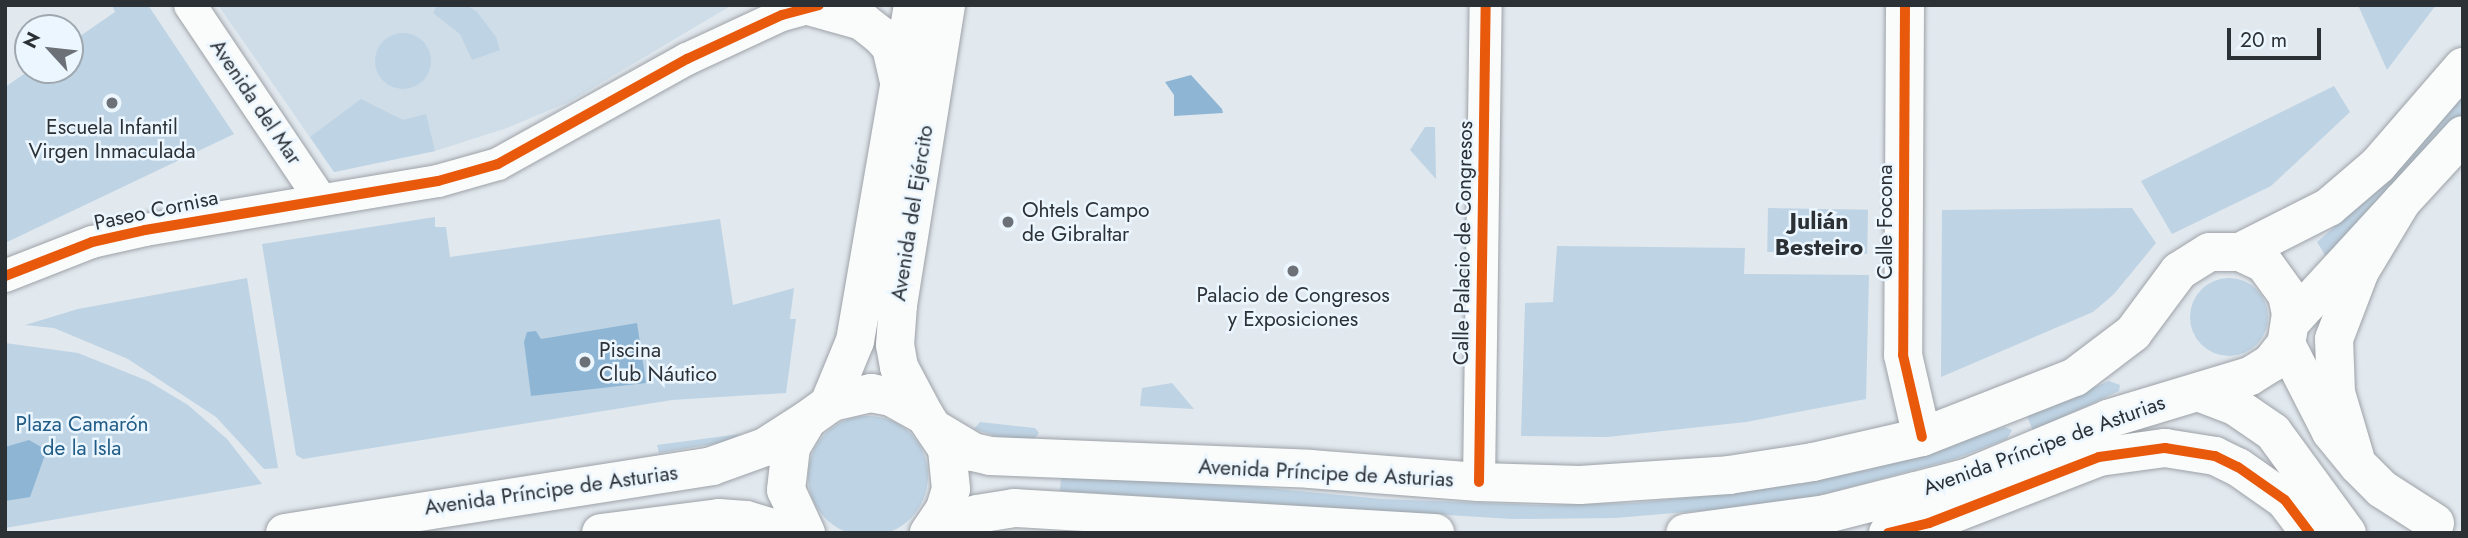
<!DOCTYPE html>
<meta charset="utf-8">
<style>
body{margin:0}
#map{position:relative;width:2468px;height:538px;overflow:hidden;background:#e1e8ee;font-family:Jost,sans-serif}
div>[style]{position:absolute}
.built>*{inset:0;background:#cedde8}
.green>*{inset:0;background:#bed3e4;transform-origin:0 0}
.round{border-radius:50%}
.water>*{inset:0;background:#8eb6d4}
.roads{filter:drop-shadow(0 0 2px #9da2a7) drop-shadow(0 0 2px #9da2a7)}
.street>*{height:32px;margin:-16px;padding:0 16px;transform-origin:16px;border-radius:16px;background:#fafcfc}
.secondary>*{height:38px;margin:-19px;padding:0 19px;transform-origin:19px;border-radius:19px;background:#fafcfc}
.primary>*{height:38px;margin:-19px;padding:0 19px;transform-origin:19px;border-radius:19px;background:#fafcfc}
.highway>*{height:38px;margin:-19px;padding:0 19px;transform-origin:19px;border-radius:19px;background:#fafcfc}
.cycleway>*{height:10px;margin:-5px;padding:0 5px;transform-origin:5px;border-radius:5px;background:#e8590c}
.dots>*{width:19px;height:19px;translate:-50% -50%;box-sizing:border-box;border:4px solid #ebf6ff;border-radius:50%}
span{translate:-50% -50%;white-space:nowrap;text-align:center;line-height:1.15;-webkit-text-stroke:5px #ebf6ff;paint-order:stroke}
.street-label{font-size:21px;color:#2c3136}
.poi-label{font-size:21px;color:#2c3136}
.left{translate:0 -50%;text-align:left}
.park-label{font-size:21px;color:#205c85}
.neighbourhood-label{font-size:23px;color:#2c3136;font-weight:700}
.frame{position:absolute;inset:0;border:7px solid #2c3136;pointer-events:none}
.north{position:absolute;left:14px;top:14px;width:70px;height:70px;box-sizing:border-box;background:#ebf6ff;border:2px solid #9fa7af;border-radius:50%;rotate:297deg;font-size:19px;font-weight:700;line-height:28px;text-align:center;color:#2c3136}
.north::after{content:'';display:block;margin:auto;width:24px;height:32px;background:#6b7176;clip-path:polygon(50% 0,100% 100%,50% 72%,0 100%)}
.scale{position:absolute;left:2227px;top:28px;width:94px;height:32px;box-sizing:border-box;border:4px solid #2c3136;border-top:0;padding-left:9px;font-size:21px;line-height:24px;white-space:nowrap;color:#2c3136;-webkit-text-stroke:5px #ebf6ff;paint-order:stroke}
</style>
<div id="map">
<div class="built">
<div style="clip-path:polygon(218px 5px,732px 5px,569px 102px,507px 128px,435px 151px,334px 172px)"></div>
</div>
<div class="green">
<div style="clip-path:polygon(112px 5px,148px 5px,234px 134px,5px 243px,5px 87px,30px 70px,70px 70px,70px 43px,115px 12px)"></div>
<div style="clip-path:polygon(437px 5px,467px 5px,477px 12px,496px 37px,500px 50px,472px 60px,460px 34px,433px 13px)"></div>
<div style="clip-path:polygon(2358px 5px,2436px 5px,2387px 70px)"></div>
<div class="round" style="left:375px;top:33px;width:56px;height:56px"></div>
<div style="clip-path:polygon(2463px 85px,2463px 116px,2328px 260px,2317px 242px,2348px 215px)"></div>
<div style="clip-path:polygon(2334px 86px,2350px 112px,2271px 186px,2172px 234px,2141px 181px)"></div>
<div style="clip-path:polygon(361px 99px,403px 120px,426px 114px,435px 151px,334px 172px,310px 137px)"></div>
<div style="clip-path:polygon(1425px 127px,1435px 127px,1436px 179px,1410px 150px)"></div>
<div style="left:1768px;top:208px;width:100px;height:44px;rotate:1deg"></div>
<div style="clip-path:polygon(2132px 208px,2156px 243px,2114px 294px,2093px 312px,1941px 377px,1942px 210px)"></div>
<div style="clip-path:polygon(435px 217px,435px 227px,446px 227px,450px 257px,720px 219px,733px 305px,794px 288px,790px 319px,796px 319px,786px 393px,672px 400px,303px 459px,296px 455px,262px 244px)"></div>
<div style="clip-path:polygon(1557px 246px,1745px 248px,1744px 274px,1869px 275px,1866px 399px,1746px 422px,1607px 437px,1521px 436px,1525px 303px,1553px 302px)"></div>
<div class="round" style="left:2190px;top:278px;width:78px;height:78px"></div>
<div style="clip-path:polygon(247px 278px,278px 468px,264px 469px,216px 417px,128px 359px,54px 328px,25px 325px,78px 309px)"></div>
<div style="clip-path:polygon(5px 343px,78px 353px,148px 381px,188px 405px,227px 439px,262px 484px,5px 528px)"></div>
<div style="clip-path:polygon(2109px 381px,2120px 385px,2119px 391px,2033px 431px,2027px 416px)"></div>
<div style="clip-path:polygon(1172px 383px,1194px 409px,1140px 406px,1142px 388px)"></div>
<div class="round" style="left:808px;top:416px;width:120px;height:120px"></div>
<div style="clip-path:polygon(980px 422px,1035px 428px,1039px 433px,1034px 439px,1002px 438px,974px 429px)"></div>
<div style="clip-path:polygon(2005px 427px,2012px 430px,2007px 439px,1955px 459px,1820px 495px,1770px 505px,1615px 518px,1512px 519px,1060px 491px,1061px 477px,1196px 481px,1382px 499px,1537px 505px,1633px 503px,1726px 494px,1868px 470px)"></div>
<div style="clip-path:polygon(740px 434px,725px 442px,659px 453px,657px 445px)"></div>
</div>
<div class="water">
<div style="clip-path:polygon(1191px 75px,1222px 109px,1223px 113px,1174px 116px,1174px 95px,1165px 82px)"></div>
<div style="clip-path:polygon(637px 323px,646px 383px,531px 396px,524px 342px,527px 332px,536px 331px,541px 339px)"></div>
<div style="clip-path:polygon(29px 440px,43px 448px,45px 455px,30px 497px,5px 501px,5px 447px)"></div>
</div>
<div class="roads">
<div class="street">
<div style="left:190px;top:5px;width:235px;rotate:56.1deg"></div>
<div style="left:5px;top:276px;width:93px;rotate:-21.3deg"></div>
<div style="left:92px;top:242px;width:54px;rotate:-12.8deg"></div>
<div style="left:145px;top:230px;width:297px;rotate:-9.5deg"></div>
<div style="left:438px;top:181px;width:62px;rotate:-15.8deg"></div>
<div style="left:498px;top:164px;width:216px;rotate:-29.1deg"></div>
<div style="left:687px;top:59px;width:105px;rotate:-24.9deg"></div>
<div style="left:782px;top:15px;width:38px;rotate:-15deg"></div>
<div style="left:1479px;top:482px;width:477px;rotate:-89.2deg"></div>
</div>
<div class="secondary">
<div style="left:1905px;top:5px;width:350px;rotate:90.3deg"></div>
<div style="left:1903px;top:355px;width:84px;rotate:77deg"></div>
<div style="left:812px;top:7px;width:52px;rotate:15.6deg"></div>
<div style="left:862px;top:21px;width:23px;rotate:38deg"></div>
<div style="left:880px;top:35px;width:16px;rotate:47deg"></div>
<div style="left:891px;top:47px;width:35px;rotate:77deg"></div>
<div style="left:829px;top:404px;width:68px;rotate:-67.6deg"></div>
<div style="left:855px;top:341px;width:341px;rotate:-80.2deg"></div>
<div style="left:925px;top:416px;width:55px;rotate:-118deg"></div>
<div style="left:899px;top:367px;width:22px;rotate:-100deg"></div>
<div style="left:895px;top:345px;width:40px;rotate:-85.7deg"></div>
<div style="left:898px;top:305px;width:304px;rotate:-80.9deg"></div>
<div style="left:1888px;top:533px;width:42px;rotate:-13.7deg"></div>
<div style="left:1929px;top:523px;width:182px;rotate:-21.2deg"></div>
<div style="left:2099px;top:457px;width:67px;rotate:-7.8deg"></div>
<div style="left:2165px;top:448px;width:51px;rotate:9.1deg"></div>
<div style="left:2215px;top:456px;width:25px;rotate:26deg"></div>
<div style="left:2238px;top:467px;width:57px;rotate:35.1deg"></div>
<div style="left:2285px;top:500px;width:41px;rotate:52.9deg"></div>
</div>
<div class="primary">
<div style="left:2240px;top:252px;width:100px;rotate:-26.8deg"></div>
<div style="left:2329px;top:207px;width:65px;rotate:-40.6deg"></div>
<div style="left:2378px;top:165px;width:130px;rotate:-49.1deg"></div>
<div style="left:2290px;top:323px;width:255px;rotate:-47.4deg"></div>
<div style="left:2355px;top:457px;width:67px;rotate:-106.5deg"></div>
<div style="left:2336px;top:393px;width:54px;rotate:-92.1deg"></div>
<div style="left:2334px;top:339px;width:73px;rotate:-69.1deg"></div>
<div style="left:2360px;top:271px;width:82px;rotate:-59deg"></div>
</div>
<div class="highway">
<div style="left:2286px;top:344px;width:99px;rotate:62.9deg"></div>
<div style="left:2331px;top:432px;width:43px;rotate:50.7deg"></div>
<div style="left:2358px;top:465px;width:34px;rotate:45deg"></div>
<div style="left:2382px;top:489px;width:63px;rotate:32.7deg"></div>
<div style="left:2198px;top:392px;width:40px;rotate:21deg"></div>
<div style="left:2235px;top:406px;width:46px;rotate:34.4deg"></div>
<div style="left:2273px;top:432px;width:125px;rotate:53.8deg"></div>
<div style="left:938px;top:431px;width:41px;rotate:31deg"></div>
<div style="left:973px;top:452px;width:17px;rotate:13deg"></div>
<div style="left:990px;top:456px;width:320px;rotate:2.3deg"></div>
<div style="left:1310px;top:469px;width:169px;rotate:4.4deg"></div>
<div style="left:1479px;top:482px;width:101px;rotate:1.7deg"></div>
<div style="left:1580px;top:485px;width:149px;rotate:-3.8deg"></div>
<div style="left:1729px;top:475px;width:85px;rotate:-8.8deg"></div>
<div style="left:1813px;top:462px;width:112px;rotate:-12.9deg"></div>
<div style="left:1922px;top:437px;width:164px;rotate:-21.4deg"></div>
<div style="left:2075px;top:377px;width:73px;rotate:-37.2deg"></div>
<div style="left:2133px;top:333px;width:77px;rotate:-53.4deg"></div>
<div style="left:2179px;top:271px;width:36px;rotate:-32deg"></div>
<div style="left:2210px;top:252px;width:30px"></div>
<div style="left:2240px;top:252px;width:26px;rotate:25deg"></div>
<div style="left:2264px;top:263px;width:39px;rotate:54deg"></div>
<div style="left:2287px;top:295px;width:19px;rotate:78deg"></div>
<div style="left:2291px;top:314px;width:30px;rotate:99deg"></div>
<div style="left:2286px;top:344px;width:24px;rotate:128deg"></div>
<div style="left:2271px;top:363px;width:25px;rotate:148deg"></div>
<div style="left:2250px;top:376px;width:148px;rotate:163.2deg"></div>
<div style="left:2108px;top:419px;width:154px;rotate:157.4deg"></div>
<div style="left:1966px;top:478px;width:52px;rotate:165.4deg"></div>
<div style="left:1916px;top:491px;width:93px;rotate:165.7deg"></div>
<div style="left:1826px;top:514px;width:142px;rotate:172.3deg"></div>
<div style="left:285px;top:533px;width:432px;rotate:-8.9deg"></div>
<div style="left:712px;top:466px;width:56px;rotate:-19.7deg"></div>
<div style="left:765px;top:447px;width:50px;rotate:-32.7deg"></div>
<div style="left:601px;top:533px;width:119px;rotate:-7.2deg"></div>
<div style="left:719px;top:518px;width:27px;rotate:4deg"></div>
<div style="left:746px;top:520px;width:45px;rotate:16.8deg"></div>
<div style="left:806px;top:533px;width:47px;rotate:-114.9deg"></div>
<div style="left:786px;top:490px;width:43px;rotate:-83.4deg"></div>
<div style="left:791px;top:447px;width:31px;rotate:-59deg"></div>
<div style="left:807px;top:420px;width:31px;rotate:-36deg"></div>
<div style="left:832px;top:402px;width:40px;rotate:-13deg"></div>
<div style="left:871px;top:393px;width:20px;rotate:11deg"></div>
<div style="left:891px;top:397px;width:39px;rotate:29deg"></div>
<div style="left:925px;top:416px;width:40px;rotate:56deg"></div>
<div style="left:947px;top:449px;width:40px;rotate:84.3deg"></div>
<div style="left:951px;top:489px;width:21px;rotate:107deg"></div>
<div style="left:945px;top:509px;width:29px;rotate:124deg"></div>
<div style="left:937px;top:533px;width:44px;rotate:-25.4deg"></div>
<div style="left:977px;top:514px;width:38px;rotate:-9deg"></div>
<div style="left:1015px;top:508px;width:421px;rotate:3.4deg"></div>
</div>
</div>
<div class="cycleway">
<div style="left:1905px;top:5px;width:350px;rotate:90.3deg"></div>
<div style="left:1903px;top:355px;width:84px;rotate:77deg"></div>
<div style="left:5px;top:276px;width:93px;rotate:-21.3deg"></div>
<div style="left:92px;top:242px;width:54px;rotate:-12.8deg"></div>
<div style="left:145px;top:230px;width:297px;rotate:-9.5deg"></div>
<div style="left:438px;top:181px;width:62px;rotate:-15.8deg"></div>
<div style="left:498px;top:164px;width:216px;rotate:-29.1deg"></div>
<div style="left:687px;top:59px;width:105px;rotate:-24.9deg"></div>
<div style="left:782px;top:15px;width:38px;rotate:-15deg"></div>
<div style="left:1479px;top:482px;width:477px;rotate:-89.2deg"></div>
<div style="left:1888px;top:533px;width:42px;rotate:-13.7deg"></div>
<div style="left:1929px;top:523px;width:182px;rotate:-21.2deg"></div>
<div style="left:2099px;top:457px;width:67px;rotate:-7.8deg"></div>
<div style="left:2165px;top:448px;width:51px;rotate:9.1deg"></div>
<div style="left:2215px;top:456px;width:25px;rotate:26deg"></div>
<div style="left:2238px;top:467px;width:57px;rotate:35.1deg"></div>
<div style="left:2285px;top:500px;width:41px;rotate:52.9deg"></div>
</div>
<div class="dots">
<div style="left:112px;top:103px;background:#6b7176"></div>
<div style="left:1008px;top:222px;background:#6b7176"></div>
<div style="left:1293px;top:271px;background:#6b7176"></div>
<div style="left:585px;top:362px;background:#6b7176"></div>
</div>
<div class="street-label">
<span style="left:256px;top:102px;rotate:56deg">Avenida del Mar</span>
<span style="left:156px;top:210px;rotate:-12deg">Paseo Cornisa</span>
<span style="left:912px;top:213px;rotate:-81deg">Avenida del Ejército</span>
<span style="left:1885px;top:222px;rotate:-90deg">Calle Focona</span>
<span style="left:1463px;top:243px;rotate:-89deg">Calle Palacio de Congresos</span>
<span style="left:2044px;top:445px;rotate:-20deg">Avenida Príncipe de Asturias</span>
<span style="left:1326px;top:473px;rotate:3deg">Avenida Príncipe de Asturias</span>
<span style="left:551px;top:490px;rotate:-8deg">Avenida Príncipe de Asturias</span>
</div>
<div class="poi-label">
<span style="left:112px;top:139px">Escuela Infantil<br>Virgen Inmaculada</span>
<span class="left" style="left:1022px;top:222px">Ohtels Campo<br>de Gibraltar</span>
<span style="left:1293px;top:307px">Palacio de Congresos<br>y Exposiciones</span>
<span class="left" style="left:599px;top:362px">Piscina<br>Club Náutico</span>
</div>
<div class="park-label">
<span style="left:82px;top:436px">Plaza Camarón<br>de la Isla</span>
</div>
<div class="neighbourhood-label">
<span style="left:1819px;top:234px">Julián<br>Besteiro</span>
</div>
<div class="frame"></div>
<div class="north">N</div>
<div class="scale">20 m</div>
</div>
